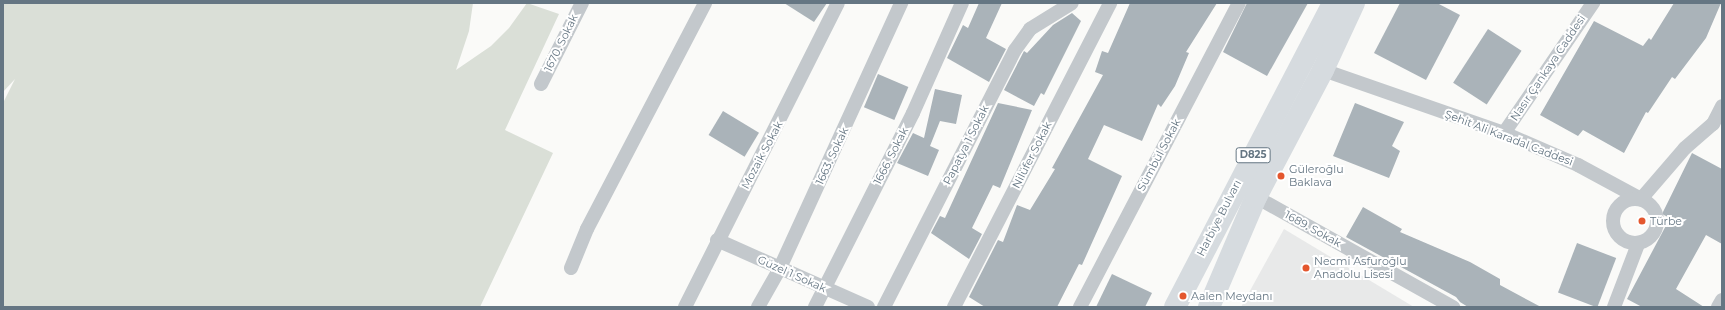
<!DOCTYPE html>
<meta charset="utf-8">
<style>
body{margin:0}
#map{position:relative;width:1725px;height:310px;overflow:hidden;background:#fafaf8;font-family:Montserrat,sans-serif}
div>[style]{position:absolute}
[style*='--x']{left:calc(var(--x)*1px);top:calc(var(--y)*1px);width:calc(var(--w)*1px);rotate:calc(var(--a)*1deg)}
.built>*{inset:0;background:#e8e9e9}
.green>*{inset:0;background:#dadfd7}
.building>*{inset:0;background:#aab3b9;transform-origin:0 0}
.street>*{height:14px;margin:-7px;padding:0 7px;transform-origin:7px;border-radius:7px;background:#c3c8cc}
.street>.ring{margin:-7px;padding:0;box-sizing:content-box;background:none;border:14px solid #c3c8cc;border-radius:50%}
.primary>*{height:22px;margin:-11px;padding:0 11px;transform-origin:11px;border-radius:11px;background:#d6dbdf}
.dots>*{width:11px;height:11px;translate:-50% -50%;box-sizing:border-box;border:2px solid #fff;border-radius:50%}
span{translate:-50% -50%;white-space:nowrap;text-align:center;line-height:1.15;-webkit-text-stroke:4px #fff;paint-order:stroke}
.shield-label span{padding:1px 3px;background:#fff;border:1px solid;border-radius:3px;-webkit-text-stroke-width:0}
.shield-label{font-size:10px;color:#657683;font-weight:700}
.street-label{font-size:11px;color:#657683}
.poi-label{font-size:11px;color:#657683}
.left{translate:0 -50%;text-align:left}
.frame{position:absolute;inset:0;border:4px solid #657683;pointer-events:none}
</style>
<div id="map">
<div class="built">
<i style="clip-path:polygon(1284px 229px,1414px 307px,1241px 307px)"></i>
</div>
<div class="green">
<i style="clip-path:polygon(3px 3px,473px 3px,469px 31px,456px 70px,491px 46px,509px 28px,527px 3px,559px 14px,505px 130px,553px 153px,480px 307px,3px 307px,3px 103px,15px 79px,3px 92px)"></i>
</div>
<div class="building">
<i style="clip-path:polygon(784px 3px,827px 3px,814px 22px)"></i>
<i style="clip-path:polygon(979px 3px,1002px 3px,986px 38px,1006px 49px,989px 82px,947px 58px,963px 25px,968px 28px)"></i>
<i style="clip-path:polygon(1130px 3px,1217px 3px,1186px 52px,1189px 53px,1175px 86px,1161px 107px,1158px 104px,1142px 141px,1104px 125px,1088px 159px,1122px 176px,1082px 265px,1079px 264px,1057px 307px,985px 307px,969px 297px,998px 240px,1003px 242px,1017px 205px,1030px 210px,1055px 169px,1052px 168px,1103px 75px,1095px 72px,1102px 51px,1108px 53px)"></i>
<i style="clip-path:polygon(1247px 3px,1308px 3px,1267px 76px,1223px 52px)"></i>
<i style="clip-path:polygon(1400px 3px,1437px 3px,1460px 15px,1426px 80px,1374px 53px)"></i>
<i style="clip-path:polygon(1674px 3px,1721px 3px,1706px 38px,1675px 79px,1672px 77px,1648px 113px,1646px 112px,1624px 153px,1583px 130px,1578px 136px,1540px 115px,1594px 21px,1643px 46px,1649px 38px,1651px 40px)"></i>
<i style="clip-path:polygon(1072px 13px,1081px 21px,1044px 95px,1041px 93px,1034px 106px,1004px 90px,1024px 51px,1027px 53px,1053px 25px)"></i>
<i style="left:1488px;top:29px;width:40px;height:64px;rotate:33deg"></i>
<i style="left:878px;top:74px;width:33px;height:36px;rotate:23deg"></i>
<i style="clip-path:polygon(935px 89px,962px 95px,956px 124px,940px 121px,930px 146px,939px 150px,928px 176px,897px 163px,913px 133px,924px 138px)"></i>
<i style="clip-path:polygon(998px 103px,1032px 110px,1000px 188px,993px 185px,972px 228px,982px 234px,969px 259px,931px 233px,940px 216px,945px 218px)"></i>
<i style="clip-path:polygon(1355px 103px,1404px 122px,1392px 146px,1400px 151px,1389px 178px,1333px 156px)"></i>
<i style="left:723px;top:111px;width:42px;height:28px;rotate:31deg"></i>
<i style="clip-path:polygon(1692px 153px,1722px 169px,1722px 244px,1706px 235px,1676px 289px,1704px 307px,1642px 307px,1627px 299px,1670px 218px,1662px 214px)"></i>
<i style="clip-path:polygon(1363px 207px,1402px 229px,1400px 232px,1470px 262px,1500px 279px,1500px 285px,1541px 307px,1468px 307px,1460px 302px,1456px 297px,1346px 237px)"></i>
<i style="left:1577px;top:243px;width:42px;height:53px;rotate:21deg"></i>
<i style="clip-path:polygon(1112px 274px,1152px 293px,1145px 307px,1096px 307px)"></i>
</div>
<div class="street">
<i style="--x:1323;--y:70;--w:192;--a:19.2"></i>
<i style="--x:1504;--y:133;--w:81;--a:23.4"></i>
<i style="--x:1578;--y:165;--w:72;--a:28.4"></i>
<i style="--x:1641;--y:199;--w:67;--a:-49.2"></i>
<i style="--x:1685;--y:148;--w:37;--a:-41"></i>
<i style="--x:1713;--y:124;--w:20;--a:-63"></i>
<i style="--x:541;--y:84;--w:91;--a:-63.2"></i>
<i style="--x:1504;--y:133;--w:158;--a:-55.6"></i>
<i style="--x:1256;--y:197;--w:226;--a:29.2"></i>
<i class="ring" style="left:1613px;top:199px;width:30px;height:30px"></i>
<i style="--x:717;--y:240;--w:165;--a:23.9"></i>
<i style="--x:571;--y:268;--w:42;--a:-67.7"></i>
<i style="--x:587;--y:229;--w:255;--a:-62.4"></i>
<i style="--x:685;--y:307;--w:340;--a:-63.3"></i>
<i style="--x:758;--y:307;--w:43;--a:-60.4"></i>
<i style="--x:779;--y:270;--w:294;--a:-65.4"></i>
<i style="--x:815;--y:307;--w:217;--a:-63.2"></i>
<i style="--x:913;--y:113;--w:120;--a:-66"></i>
<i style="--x:884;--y:307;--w:288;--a:-63"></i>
<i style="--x:1015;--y:50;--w:26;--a:-54"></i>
<i style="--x:1030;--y:29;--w:49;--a:-31.8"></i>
<i style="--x:954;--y:307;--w:342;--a:-62.8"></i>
<i style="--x:1080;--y:307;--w:343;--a:-62.4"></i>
<i style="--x:1614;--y:307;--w:67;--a:-69.1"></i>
<i style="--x:1718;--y:307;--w:8;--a:-60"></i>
</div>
<div class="primary">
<i style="--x:1175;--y:307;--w:343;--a:-62.5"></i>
<i style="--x:1209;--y:307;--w:120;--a:-66.9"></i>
<i style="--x:1256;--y:197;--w:144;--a:-62.2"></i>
<i style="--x:1323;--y:70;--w:74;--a:-65.2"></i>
</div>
<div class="dots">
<i style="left:1281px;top:176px;background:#e4572e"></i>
<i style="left:1642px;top:221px;background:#e4572e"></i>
<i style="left:1306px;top:268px;background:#e4572e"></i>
<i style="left:1183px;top:296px;background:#e4572e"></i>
</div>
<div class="shield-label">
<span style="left:1253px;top:155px">D825</span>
</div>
<div class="street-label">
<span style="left:561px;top:43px;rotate:-64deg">1670. Sokak</span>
<span style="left:1548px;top:68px;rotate:-56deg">Nasır Çankaya Caddesi</span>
<span style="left:1509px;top:138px;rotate:21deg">Şehit Ali Karadal Caddesi</span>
<span style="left:966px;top:145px;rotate:-63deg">Papatya 1 Sokak</span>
<span style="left:762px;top:155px;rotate:-62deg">Mozaik Sokak</span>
<span style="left:1032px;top:155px;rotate:-63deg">Nilüfer Sokak</span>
<span style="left:1159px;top:155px;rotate:-62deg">Sümbül Sokak</span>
<span style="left:832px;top:156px;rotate:-65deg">1663. Sokak</span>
<span style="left:891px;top:156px;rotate:-63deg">1666. Sokak</span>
<span style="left:1219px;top:218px;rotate:-63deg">Harbiye Bulvarı</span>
<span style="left:1313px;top:229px;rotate:29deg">1689. Sokak</span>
<span style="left:792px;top:274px;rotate:24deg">Güzel 1 Sokak</span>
</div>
<div class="poi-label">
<span class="left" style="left:1289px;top:176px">Güleroğlu<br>Baklava</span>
<span class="left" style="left:1650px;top:221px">Türbe</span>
<span class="left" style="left:1314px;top:268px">Necmi Asfuroğlu<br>Anadolu Lisesi</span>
<span class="left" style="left:1191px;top:296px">Aalen Meydanı</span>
</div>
<div class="frame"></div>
</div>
